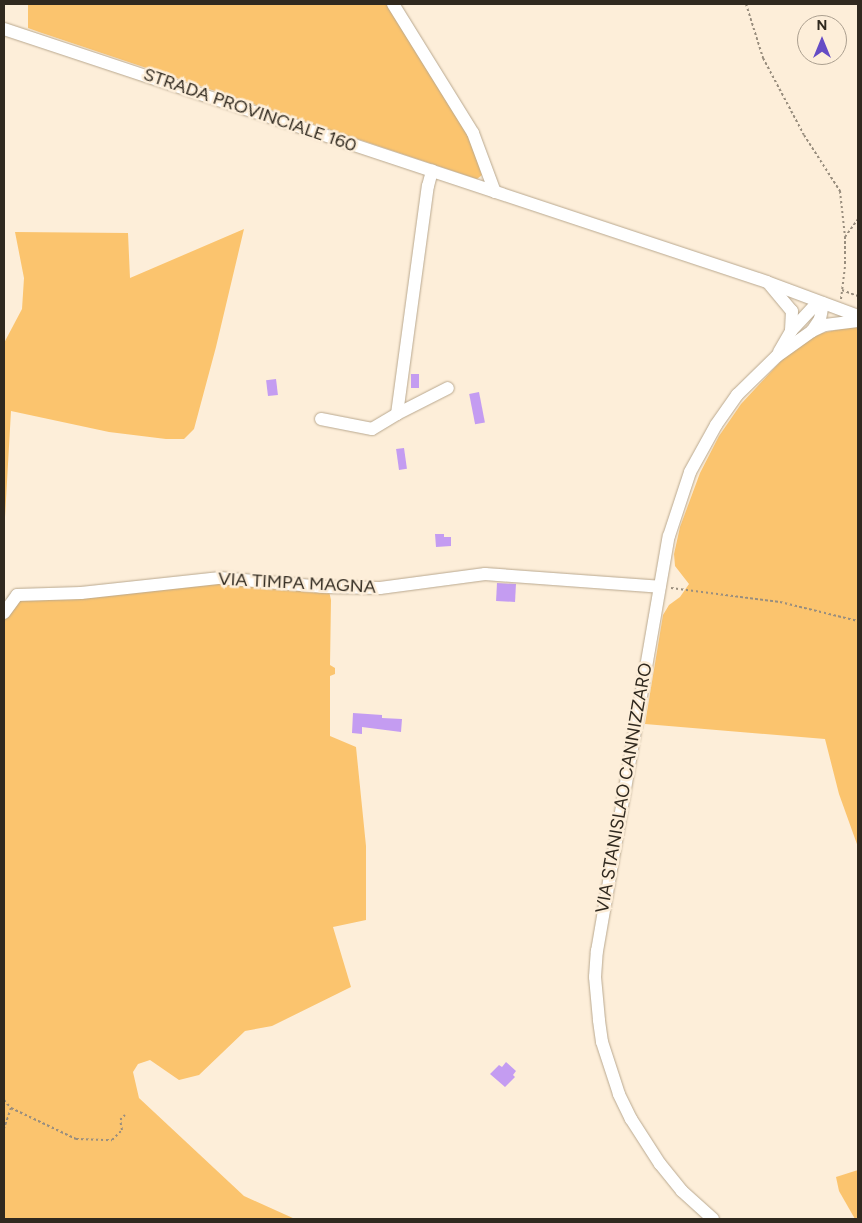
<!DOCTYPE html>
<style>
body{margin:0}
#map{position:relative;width:862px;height:1223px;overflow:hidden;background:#fdeed9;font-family:Figtree,sans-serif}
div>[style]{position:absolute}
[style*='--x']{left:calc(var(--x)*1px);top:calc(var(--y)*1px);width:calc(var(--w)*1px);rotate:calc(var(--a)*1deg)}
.green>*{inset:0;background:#fbc46e}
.building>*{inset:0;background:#c49cf1;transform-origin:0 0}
.path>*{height:2px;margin-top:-1px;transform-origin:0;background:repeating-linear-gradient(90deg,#998e7e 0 2.5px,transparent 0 5px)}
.roads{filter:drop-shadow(0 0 1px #b9a88f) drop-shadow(0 0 1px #b9a88f)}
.minor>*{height:12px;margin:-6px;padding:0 6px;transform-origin:6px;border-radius:6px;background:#fff}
span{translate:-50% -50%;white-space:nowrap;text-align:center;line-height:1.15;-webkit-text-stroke:5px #fdeed9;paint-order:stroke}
.street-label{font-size:18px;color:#30291f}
.frame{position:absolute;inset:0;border:5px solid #30291f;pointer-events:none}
.north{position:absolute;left:797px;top:15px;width:50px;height:50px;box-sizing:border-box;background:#fdeed9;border:1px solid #ab9f8f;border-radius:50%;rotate:0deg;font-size:14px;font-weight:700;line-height:20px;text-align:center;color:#30291f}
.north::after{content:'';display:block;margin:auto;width:18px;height:22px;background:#654cc5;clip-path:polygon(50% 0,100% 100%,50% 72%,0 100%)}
</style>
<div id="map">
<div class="green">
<i style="clip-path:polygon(28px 4px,389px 4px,474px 142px,482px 175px,477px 179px,39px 32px,28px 28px)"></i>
<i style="clip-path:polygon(244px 229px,216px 347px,194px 429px,184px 439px,166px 439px,109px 432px,11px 411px,4px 535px,4px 343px,22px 309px,24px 278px,15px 232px,128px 233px,130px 278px)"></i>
<i style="clip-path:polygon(850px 327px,858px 327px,858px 847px,839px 794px,825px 739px,645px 724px,663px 615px,669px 605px,680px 597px,689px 584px,675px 566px,674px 554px,680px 527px,700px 473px,719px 436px,741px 404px,781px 361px,799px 345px,822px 333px)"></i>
<i style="clip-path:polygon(220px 581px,329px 591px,331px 600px,330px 665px,335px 668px,335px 674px,330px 676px,330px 736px,356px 747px,366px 846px,366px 920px,333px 927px,351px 987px,272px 1026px,245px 1031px,199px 1075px,179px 1080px,150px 1060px,138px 1064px,133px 1072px,139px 1098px,244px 1196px,295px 1219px,4px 1219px,4px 619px,20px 597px)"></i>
<i style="clip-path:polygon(858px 1170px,858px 1219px,855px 1219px,839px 1191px,836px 1177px)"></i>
</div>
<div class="building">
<i style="left:411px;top:374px;width:8px;height:14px"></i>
<i style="left:276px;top:379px;width:16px;height:10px;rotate:83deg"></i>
<i style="left:479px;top:392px;width:31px;height:10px;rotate:79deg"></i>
<i style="left:404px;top:448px;width:21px;height:8px;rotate:82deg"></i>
<i style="clip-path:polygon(435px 534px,444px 534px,444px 537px,451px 537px,451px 546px,436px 547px)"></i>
<i style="left:497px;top:583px;width:19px;height:18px;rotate:3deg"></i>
<i style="clip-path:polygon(353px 713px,382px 715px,382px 718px,402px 719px,401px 732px,362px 727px,362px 734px,352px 733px)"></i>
<i style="clip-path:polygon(506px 1062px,516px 1071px,513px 1075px,515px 1077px,505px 1087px,490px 1074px,499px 1065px,502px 1067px)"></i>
</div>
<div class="path">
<i style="--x:746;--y:4;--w:57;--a:72.5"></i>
<i style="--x:763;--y:58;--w:87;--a:62"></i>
<i style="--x:804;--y:135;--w:67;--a:57.3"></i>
<i style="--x:840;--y:191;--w:46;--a:83.8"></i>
<i style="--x:842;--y:290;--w:17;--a:21"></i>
<i style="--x:841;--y:299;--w:35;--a:-83"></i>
<i style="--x:845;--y:264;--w:27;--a:-90"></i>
<i style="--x:845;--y:237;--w:22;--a:-54"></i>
<i style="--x:671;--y:588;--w:110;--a:7.3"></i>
<i style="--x:780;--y:602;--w:80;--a:13.7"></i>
<i style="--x:4;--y:1100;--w:11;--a:49"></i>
<i style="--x:11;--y:1108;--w:21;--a:109"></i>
<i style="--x:11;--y:1108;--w:72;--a:25.5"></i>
<i style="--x:76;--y:1139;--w:36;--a:2"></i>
<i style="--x:112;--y:1140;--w:14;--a:-45"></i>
<i style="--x:122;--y:1130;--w:10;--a:-101"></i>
<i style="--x:120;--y:1120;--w:7;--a:-45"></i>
</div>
<div class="roads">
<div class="minor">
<i style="--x:393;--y:4;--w:152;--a:58.2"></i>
<i style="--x:473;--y:133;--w:63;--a:69.6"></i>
<i style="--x:4;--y:29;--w:804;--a:18.34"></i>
<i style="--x:767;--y:282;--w:97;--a:20.5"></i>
<i style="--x:770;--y:285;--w:34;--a:50"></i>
<i style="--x:792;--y:311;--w:20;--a:93"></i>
<i style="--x:812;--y:331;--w:14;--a:-25"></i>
<i style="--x:825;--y:325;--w:33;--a:-7"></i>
<i style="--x:779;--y:352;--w:24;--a:-60"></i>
<i style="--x:791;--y:331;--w:35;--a:-47"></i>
<i style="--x:815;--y:305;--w:8;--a:-14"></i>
<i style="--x:397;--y:414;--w:57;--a:-27"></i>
<i style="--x:321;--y:419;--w:52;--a:11.1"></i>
<i style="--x:372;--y:429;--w:29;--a:-31"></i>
<i style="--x:397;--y:414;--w:230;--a:-82.3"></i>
<i style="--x:428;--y:186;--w:16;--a:-75"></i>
<i style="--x:4;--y:613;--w:22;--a:-54"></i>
<i style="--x:17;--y:595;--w:64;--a:-1.8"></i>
<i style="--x:81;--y:593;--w:140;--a:-6.2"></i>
<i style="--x:220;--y:578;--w:105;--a:4.9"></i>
<i style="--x:325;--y:587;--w:55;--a:1"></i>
<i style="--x:380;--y:588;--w:106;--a:-7.6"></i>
<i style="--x:485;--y:574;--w:175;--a:4.2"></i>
<i style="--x:713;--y:1219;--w:42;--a:-137.9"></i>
<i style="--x:682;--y:1191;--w:35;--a:-129"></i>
<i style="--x:660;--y:1164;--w:54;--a:-122.8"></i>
<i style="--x:631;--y:1119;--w:28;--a:-116"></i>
<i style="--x:619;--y:1094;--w:55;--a:-108.1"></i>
<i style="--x:602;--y:1042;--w:22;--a:-98"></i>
<i style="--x:599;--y:1020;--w:43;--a:-95.3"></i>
<i style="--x:595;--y:977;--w:26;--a:-86"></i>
<i style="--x:597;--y:951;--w:421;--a:-80.2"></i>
<i style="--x:669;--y:536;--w:67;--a:-71.8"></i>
<i style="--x:690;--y:472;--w:54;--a:-61"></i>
<i style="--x:716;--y:425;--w:37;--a:-55"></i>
<i style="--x:737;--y:395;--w:56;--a:-44.3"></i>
<i style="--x:777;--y:356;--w:43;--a:-35.5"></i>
<i style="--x:812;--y:331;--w:14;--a:-56"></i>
<i style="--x:820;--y:319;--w:16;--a:-79"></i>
</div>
</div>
<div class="street-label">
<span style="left:250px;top:110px;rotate:19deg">STRADA PROVINCIALE 160</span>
<span style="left:297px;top:583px;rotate:3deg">VIA TIMPA MAGNA</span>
<span style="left:624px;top:788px;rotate:-80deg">VIA STANISLAO CANNIZZARO</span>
</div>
<div class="frame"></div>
<div class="north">N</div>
</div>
